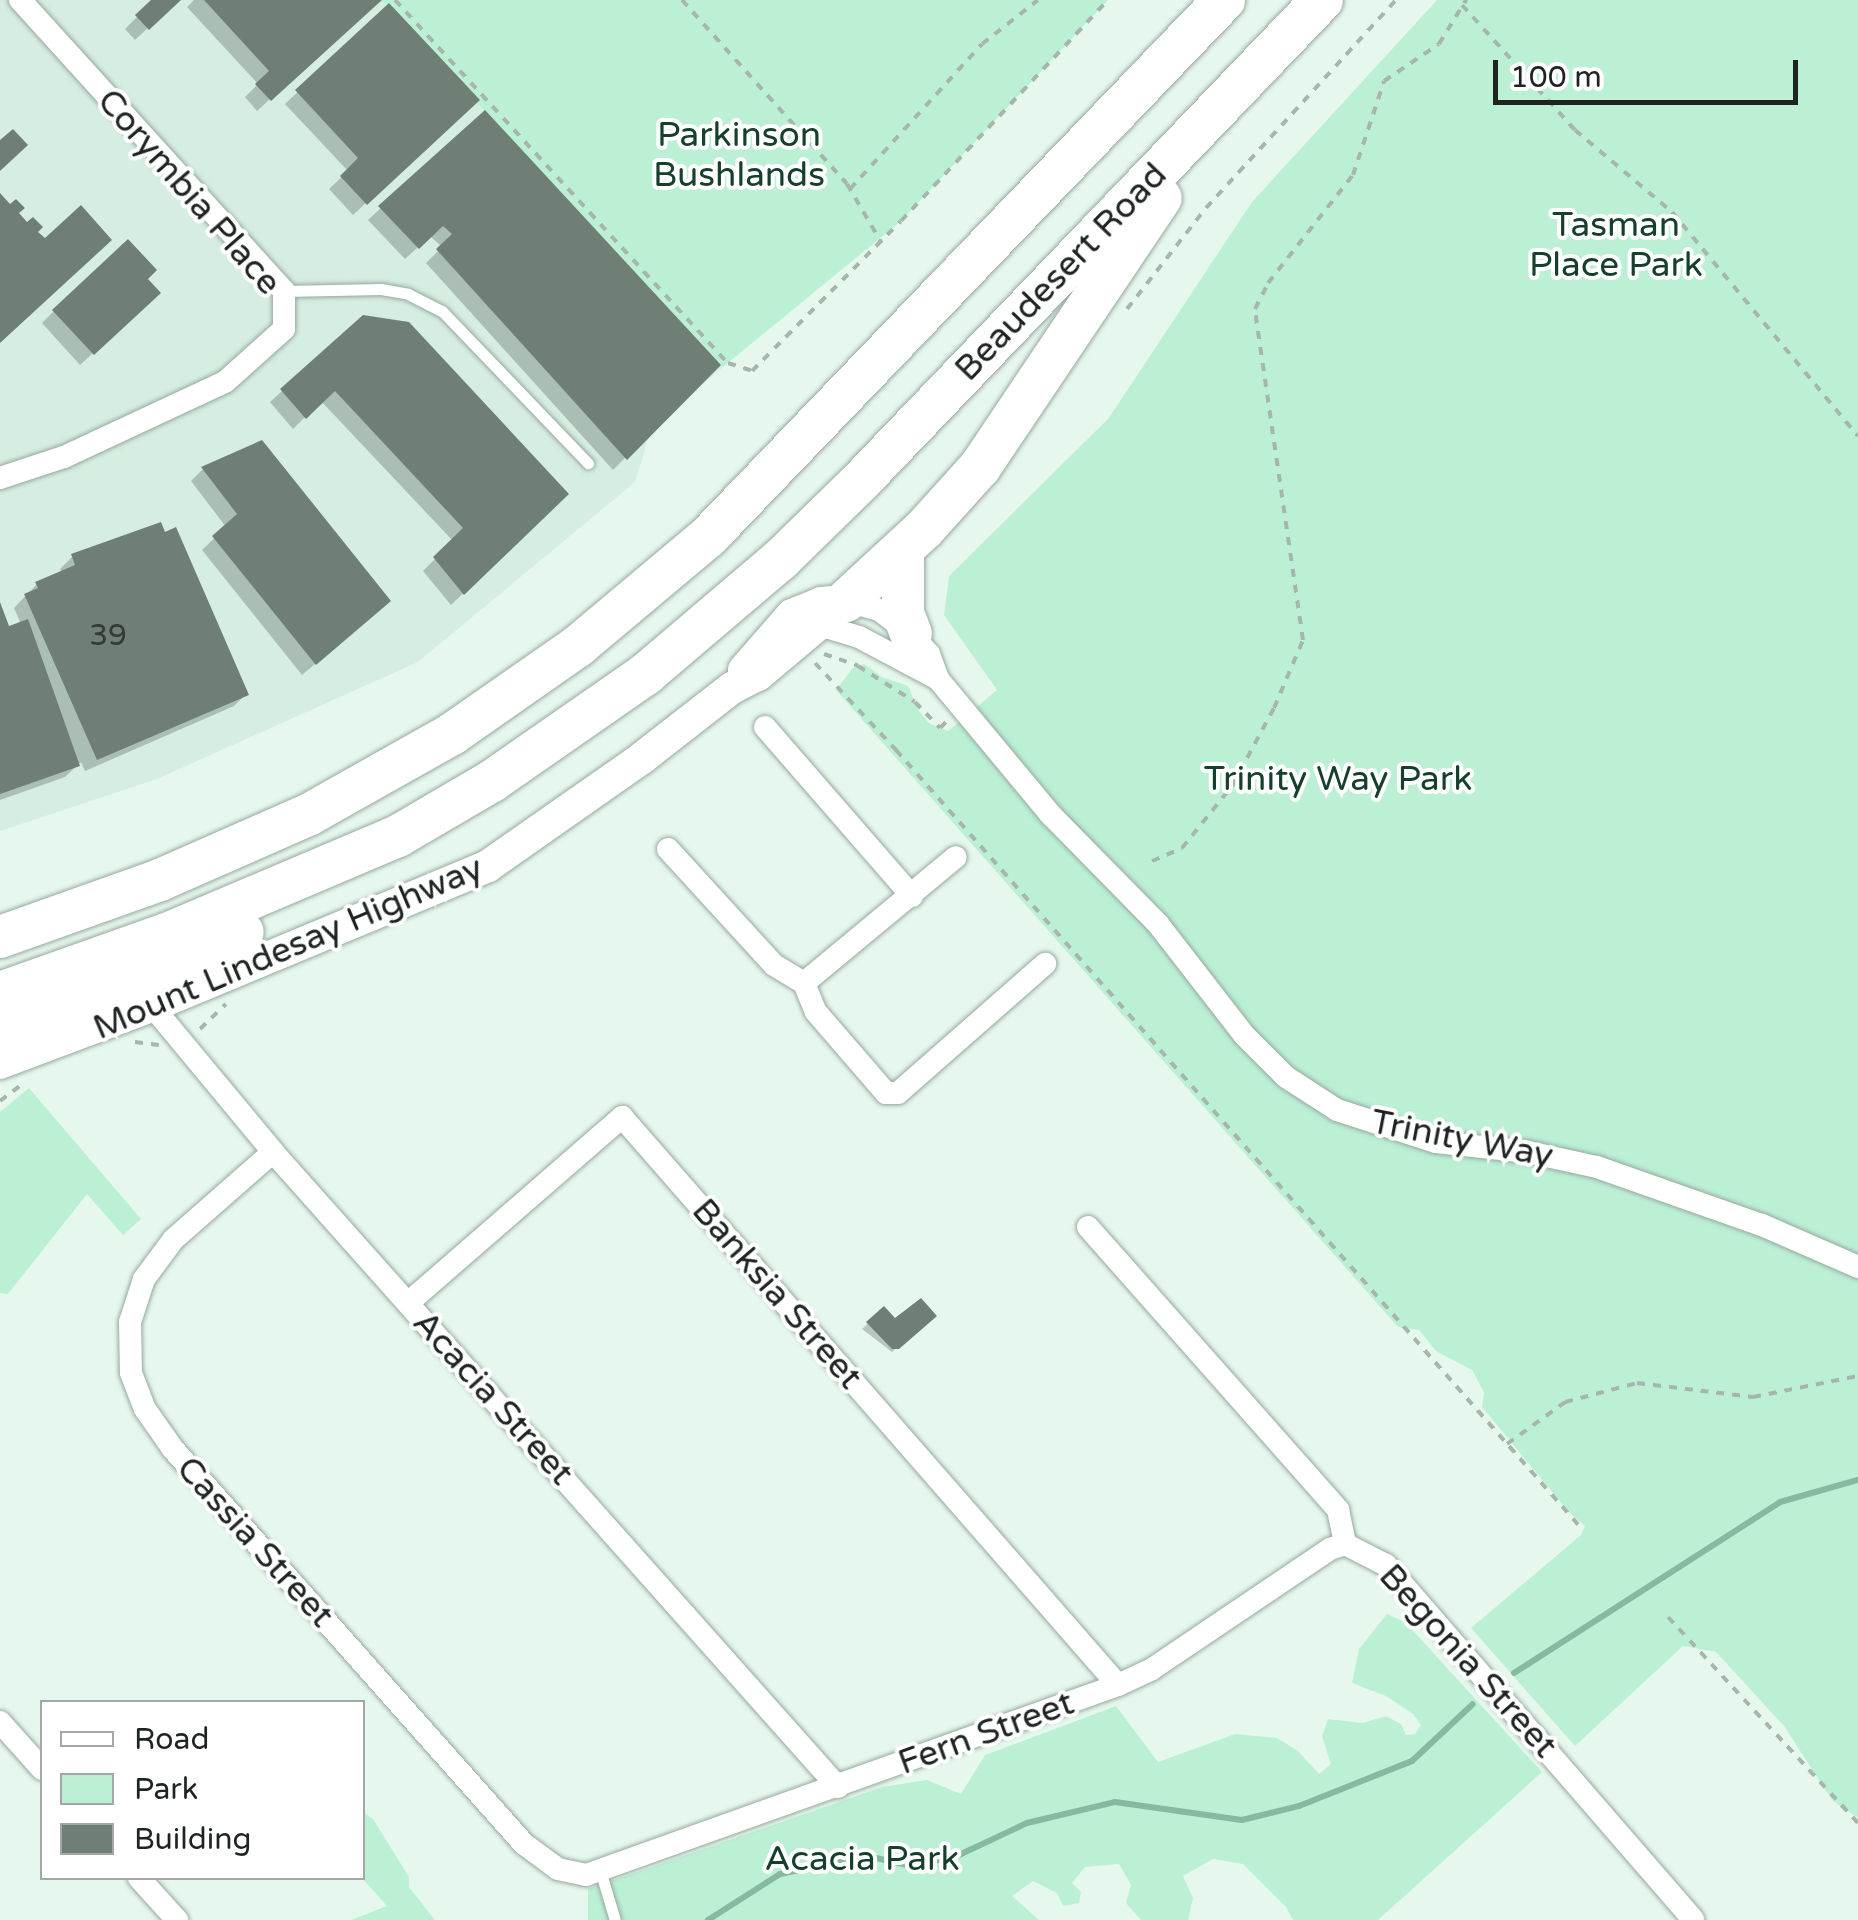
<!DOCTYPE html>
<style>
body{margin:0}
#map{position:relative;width:1858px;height:1920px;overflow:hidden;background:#e6f8ee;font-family:"Varela Round",sans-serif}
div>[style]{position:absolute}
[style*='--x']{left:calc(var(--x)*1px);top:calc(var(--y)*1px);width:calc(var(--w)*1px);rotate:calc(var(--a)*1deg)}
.built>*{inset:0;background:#d5eee1}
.green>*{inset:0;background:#bbf0d5}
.shadow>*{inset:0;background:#0003}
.stream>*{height:6px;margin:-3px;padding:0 3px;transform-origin:3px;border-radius:3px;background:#86b99f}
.building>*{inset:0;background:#6f7f76}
.path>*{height:4px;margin-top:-2px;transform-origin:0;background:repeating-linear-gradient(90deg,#a7b5ad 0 8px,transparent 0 16px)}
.roads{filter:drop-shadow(0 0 2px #97a89f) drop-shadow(0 0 2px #97a89f)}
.lane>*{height:11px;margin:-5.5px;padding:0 5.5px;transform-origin:5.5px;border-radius:5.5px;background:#fff}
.street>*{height:22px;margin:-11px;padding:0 11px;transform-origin:11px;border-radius:11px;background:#fff}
.secondary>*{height:32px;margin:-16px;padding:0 16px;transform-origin:16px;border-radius:16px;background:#fff}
.highway>*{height:42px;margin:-21px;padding:0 21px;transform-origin:21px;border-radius:21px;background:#fff}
span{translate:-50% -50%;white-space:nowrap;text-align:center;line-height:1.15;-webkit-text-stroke:8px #fff;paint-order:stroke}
.number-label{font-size:30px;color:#323b36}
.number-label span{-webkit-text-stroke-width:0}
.park-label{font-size:35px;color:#16402e}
.street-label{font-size:35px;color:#1e2421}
.legend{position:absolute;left:40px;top:1700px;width:325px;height:180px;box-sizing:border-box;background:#fff;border:2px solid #a5a7a6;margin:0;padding:12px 18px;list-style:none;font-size:30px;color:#1e2421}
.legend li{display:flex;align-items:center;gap:20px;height:50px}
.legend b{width:50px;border:2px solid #a5a7a6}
.scale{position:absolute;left:1493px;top:60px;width:305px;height:45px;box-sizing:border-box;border:5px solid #1e2421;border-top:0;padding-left:12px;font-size:30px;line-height:35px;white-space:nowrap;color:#1e2421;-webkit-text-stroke:8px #fff;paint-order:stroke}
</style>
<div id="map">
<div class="built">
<i style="clip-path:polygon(0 0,381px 0,723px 367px,652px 427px,635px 482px,418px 662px,157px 779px,0 831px)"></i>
</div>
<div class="green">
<i style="clip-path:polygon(381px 0,1108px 0,901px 221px,723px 367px)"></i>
<i style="clip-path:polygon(1437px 0,1858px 0,1858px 1818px,1832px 1800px,1784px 1726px,1716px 1652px,1683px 1646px,1575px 1746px,1471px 1628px,1581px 1535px,1585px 1526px,1568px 1511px,1482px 1407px,1484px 1392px,1472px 1370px,1436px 1351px,1419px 1330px,1398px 1327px,836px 690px,853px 668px,864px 664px,882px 677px,908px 686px,919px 711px,930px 724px,948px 731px,997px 690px,944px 615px,949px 576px,1108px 419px,1252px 202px)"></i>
<i style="clip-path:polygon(29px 1088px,141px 1219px,123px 1235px,87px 1194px,8px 1294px,0 1293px,0 1112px)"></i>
<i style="clip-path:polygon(1387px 1614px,1406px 1623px,1542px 1772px,1378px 1920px,1293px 1920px,1286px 1907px,1243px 1864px,1213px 1859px,1183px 1876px,1193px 1898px,1188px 1920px,1141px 1920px,1126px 1903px,1131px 1885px,1119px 1864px,1085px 1867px,1072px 1883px,1081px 1892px,1079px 1903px,1063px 1906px,1057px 1893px,1033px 1881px,1012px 1896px,1039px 1920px,588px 1920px,588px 1889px,882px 1787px,927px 1780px,961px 1794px,985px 1755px,1116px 1706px,1158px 1762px,1235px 1734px,1277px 1738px,1298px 1751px,1319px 1774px,1331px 1764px,1322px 1736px,1328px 1719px,1363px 1723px,1386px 1716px,1401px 1724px,1406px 1735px,1415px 1734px,1421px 1725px,1413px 1714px,1386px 1696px,1352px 1683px,1359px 1649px)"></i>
<i style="clip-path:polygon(363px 1812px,373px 1819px,409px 1877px,409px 1887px,435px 1920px,351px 1920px,387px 1906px,362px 1878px)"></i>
</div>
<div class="shadow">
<i style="clip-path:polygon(154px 0,178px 0,135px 40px,125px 29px)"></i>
<i style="clip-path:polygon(194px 0,378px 0,257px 111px,245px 97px,258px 84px,187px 7px)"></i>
<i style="clip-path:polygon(389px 6px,464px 112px,353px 215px,329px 189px,348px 171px,285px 104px)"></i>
<i style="clip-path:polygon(484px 113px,718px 365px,613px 470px,426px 263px,442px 247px,430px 236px,405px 259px,368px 220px)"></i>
<i style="clip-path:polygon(144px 279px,146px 305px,80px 365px,42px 323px,54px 311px)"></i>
<i style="clip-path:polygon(364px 317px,566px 494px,451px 605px,423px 571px,453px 541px,321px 401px,293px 429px,270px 402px)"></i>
<i style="clip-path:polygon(203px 469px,375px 613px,302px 675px,202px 550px,226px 527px,191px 481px)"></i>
<i style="clip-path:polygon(72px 557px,246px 694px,234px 706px,85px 771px,81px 762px,65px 777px,0 800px,0 607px,8px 629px,21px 624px,14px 608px,37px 584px,62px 573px,60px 569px)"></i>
<i style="clip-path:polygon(884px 1309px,895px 1322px,933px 1316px,892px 1352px,862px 1329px)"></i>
</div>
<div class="stream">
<i style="--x:1514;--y:1673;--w:316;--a:-32.7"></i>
<i style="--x:1780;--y:1502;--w:81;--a:-15.8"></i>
<i style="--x:708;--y:1920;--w:85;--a:-32.6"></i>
<i style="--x:780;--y:1874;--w:89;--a:-11.7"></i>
<i style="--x:867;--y:1856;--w:46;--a:12.5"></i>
<i style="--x:912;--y:1866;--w:48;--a:-13.2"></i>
<i style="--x:959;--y:1855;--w:75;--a:-25.2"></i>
<i style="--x:1027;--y:1823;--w:90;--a:-13.4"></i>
<i style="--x:1115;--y:1802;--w:128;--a:8.1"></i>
<i style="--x:1242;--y:1820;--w:59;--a:-13.8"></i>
<i style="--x:1299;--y:1806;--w:122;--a:-21.7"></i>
<i style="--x:1412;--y:1761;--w:83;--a:-43.1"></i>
</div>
<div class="building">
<i style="clip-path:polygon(151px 0,181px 0,149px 30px,135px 15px)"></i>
<i style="clip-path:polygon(204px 0,382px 0,271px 101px,255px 84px,269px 71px)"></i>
<i style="clip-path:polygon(389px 3px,480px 100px,367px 205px,340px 176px,358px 158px,295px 90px)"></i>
<i style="clip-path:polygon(485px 110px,721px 365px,627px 460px,436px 249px,452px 234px,443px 226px,419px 249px,378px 206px)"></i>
<i style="clip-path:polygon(13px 129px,28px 145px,0 171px,0 140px)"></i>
<i style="clip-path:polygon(0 193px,10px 204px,16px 199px,25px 208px,19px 213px,27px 222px,33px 217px,43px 227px,38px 232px,45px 238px,81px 205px,112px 240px,0 343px)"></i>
<i style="clip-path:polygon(128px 239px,157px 270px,148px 279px,161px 293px,94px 355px,52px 310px)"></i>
<i style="clip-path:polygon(363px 315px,409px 322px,569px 494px,464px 595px,433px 557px,463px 528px,335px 391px,306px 419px,280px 389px)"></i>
<i style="clip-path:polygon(262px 440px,391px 601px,316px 665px,212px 536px,237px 514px,201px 467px)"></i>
<i style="clip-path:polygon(161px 522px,165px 532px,176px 527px,249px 695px,97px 760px,24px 594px,38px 588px,35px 582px,75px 565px,71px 554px)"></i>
<i style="clip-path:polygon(0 602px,9px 626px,28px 619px,80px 766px,0 794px)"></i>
<i style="clip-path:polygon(921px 1298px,937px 1316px,899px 1349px,892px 1349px,866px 1322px,884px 1306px,895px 1318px)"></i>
</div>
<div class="path">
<i style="--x:395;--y:0;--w:493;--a:47.5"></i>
<i style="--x:728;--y:363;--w:25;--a:18"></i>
<i style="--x:752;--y:371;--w:211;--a:-45.2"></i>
<i style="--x:901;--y:221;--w:303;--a:-46.9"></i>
<i style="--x:682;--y:0;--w:247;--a:48.1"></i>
<i style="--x:847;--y:184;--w:67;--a:59.6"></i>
<i style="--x:1462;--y:5;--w:169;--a:47.9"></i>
<i style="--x:1575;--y:130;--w:127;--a:40.2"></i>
<i style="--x:1672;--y:212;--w:291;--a:50.3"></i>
<i style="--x:850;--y:189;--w:196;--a:-47.7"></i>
<i style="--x:982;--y:44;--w:71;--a:-38.2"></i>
<i style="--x:1127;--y:309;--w:128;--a:-52"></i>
<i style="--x:1206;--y:208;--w:282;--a:-47.6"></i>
<i style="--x:824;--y:654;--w:36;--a:19"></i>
<i style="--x:858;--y:666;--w:67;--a:32.3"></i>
<i style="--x:915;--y:702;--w:36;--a:46"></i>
<i style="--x:940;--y:728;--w:10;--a:-45"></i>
<i style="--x:815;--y:663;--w:119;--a:47"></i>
<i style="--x:896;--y:750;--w:1039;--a:48.63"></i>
<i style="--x:1152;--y:861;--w:33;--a:-23"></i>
<i style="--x:1182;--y:848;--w:80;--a:-51.1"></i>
<i style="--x:1232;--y:786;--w:89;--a:-61.7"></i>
<i style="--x:1274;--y:708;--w:74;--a:-66.9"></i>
<i style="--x:1303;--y:640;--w:334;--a:-98.3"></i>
<i style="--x:1255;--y:309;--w:29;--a:-63"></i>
<i style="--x:1268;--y:283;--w:137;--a:-51.8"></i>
<i style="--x:1353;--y:175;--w:99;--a:-71.7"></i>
<i style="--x:1384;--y:81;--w:66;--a:-33.9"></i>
<i style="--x:1439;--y:44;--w:52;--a:-58.5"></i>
<i style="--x:200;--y:1029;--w:36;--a:-44"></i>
<i style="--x:135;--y:1042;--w:24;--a:7"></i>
<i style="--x:0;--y:1101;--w:25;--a:-37"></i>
<i style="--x:1507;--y:1444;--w:72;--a:-35.9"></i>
<i style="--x:1565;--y:1402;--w:74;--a:-14.8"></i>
<i style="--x:1637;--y:1383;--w:117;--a:6.9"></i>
<i style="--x:1753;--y:1397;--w:107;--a:-11.3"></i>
<i style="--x:1668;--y:1617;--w:280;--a:47.3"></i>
</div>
<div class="roads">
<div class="lane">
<i style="--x:284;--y:291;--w:97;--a:-1.2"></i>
<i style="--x:381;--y:289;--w:27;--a:10"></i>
<i style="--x:408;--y:294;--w:38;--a:27"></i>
<i style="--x:442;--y:311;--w:211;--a:46.2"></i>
<i style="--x:600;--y:1870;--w:52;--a:73.3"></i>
</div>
<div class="street">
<i style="--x:0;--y:478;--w:67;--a:-18.2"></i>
<i style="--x:64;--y:457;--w:178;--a:-25"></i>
<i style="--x:225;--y:382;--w:79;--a:-41.9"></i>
<i style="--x:284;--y:329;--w:38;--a:-90"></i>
<i style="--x:284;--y:291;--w:393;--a:-132.2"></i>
<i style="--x:846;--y:601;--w:34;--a:15"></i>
<i style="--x:879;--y:610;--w:40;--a:37"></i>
<i style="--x:911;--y:634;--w:27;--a:48"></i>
<i style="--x:929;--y:654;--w:27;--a:70"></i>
<i style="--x:938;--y:679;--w:177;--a:50.3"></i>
<i style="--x:1051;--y:815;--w:153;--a:45.5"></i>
<i style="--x:1158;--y:924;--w:140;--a:52.2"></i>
<i style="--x:1244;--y:1035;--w:59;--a:45"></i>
<i style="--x:1286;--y:1077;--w:61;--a:32.9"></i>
<i style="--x:1337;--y:1110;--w:104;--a:17.9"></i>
<i style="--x:1436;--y:1142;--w:93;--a:6.2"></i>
<i style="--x:1528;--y:1152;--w:71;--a:12.3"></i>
<i style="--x:1597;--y:1167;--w:175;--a:19.4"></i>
<i style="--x:1762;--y:1225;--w:105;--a:23.6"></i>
<i style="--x:819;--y:625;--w:42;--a:16.7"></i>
<i style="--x:859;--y:637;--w:89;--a:28"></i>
<i style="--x:765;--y:727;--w:224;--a:49"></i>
<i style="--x:668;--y:849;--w:157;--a:47.6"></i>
<i style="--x:774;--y:965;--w:35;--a:31"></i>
<i style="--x:804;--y:983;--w:31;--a:68"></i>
<i style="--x:816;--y:1012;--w:107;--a:49.2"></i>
<i style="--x:886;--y:1093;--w:12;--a:0"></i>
<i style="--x:898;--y:1093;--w:196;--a:-41.3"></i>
<i style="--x:804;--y:983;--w:197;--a:-39.7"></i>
<i style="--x:152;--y:1006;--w:190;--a:50.3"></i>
<i style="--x:273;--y:1152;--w:850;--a:48.34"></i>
<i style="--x:273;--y:1152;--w:133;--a:138.7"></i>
<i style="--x:173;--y:1240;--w:49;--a:126.6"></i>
<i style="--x:144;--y:1279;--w:45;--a:108"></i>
<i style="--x:130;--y:1322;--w:51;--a:88.9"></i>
<i style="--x:131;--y:1373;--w:39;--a:69"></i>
<i style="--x:145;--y:1409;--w:49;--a:55"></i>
<i style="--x:173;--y:1449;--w:528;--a:48.38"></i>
<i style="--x:524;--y:1844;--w:42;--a:36.3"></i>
<i style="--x:558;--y:1869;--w:29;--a:12"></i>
<i style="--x:586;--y:1875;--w:565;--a:-19.65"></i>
<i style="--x:1118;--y:1685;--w:38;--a:-25"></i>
<i style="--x:1152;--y:1669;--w:215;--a:-34"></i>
<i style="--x:1330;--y:1549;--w:16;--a:-18"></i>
<i style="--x:1088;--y:1227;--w:378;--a:48.5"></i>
<i style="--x:1338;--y:1510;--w:35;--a:78"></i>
<i style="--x:1345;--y:1544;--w:46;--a:27.1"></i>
<i style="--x:1386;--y:1565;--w:469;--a:49.1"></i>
<i style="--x:408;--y:1303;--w:284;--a:-41"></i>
<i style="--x:622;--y:1117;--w:754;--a:48.87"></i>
<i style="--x:0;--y:1722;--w:63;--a:48.2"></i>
<i style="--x:139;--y:1878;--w:57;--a:47.9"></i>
</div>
<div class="secondary">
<i style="--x:744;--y:670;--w:73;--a:-48.9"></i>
<i style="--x:792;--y:615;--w:31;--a:-22"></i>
<i style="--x:821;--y:603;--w:25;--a:-5"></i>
<i style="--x:0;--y:1063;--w:162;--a:-20.6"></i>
<i style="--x:152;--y:1006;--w:364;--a:-22.6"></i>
<i style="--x:488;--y:866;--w:188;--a:-35"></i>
<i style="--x:642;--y:758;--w:114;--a:-37.9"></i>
<i style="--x:732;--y:688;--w:29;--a:-27"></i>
<i style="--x:758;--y:675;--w:115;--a:-40.1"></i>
</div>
<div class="highway">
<i style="--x:903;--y:550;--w:63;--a:90"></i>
<i style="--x:903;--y:613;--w:22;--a:69"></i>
<i style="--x:846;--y:601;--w:108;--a:-42.7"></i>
<i style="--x:925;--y:528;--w:82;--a:-48"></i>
<i style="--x:980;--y:467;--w:324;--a:-56.1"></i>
<i style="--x:0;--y:937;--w:170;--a:-19.6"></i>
<i style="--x:160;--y:880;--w:164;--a:-23.7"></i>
<i style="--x:310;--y:814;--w:163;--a:-29.4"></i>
<i style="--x:452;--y:734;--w:154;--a:-34.9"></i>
<i style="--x:578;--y:646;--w:170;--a:-40"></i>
<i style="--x:708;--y:537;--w:745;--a:-46.14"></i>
<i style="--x:0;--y:993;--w:177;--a:-19.5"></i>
<i style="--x:167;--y:934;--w:251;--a:-23"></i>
<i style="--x:398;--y:836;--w:109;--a:-30.3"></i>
<i style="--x:492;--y:781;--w:188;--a:-34.8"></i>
<i style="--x:646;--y:674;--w:176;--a:-40.4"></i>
<i style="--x:780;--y:560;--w:110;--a:-44.3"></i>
<i style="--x:859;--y:483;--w:669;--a:-46.21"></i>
<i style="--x:0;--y:1036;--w:264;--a:-23.2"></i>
</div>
</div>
<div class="number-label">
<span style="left:108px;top:636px">39</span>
</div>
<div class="park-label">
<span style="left:739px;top:155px">Parkinson<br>Bushlands</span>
<span style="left:1616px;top:245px">Tasman<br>Place Park</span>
<span style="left:1338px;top:779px">Trinity Way Park</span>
<span style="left:862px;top:1859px">Acacia Park</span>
</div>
<div class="street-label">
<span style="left:189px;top:192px;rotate:49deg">Corymbia Place</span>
<span style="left:1061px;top:272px;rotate:-46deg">Beaudesert Road</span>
<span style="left:288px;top:948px;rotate:-23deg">Mount Lindesay Highway</span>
<span style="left:1462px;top:1139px;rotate:11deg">Trinity Way</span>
<span style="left:777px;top:1294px;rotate:49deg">Banksia Street</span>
<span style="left:493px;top:1398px;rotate:48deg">Acacia Street</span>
<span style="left:255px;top:1542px;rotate:48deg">Cassia Street</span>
<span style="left:1468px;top:1661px;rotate:48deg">Begonia Street</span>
<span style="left:986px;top:1733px;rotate:-20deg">Fern Street</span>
</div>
<ul class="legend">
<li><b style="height:12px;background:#fff"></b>Road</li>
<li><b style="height:28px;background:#bbf0d5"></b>Park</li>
<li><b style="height:28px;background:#6f7f76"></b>Building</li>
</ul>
<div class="scale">100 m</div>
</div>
